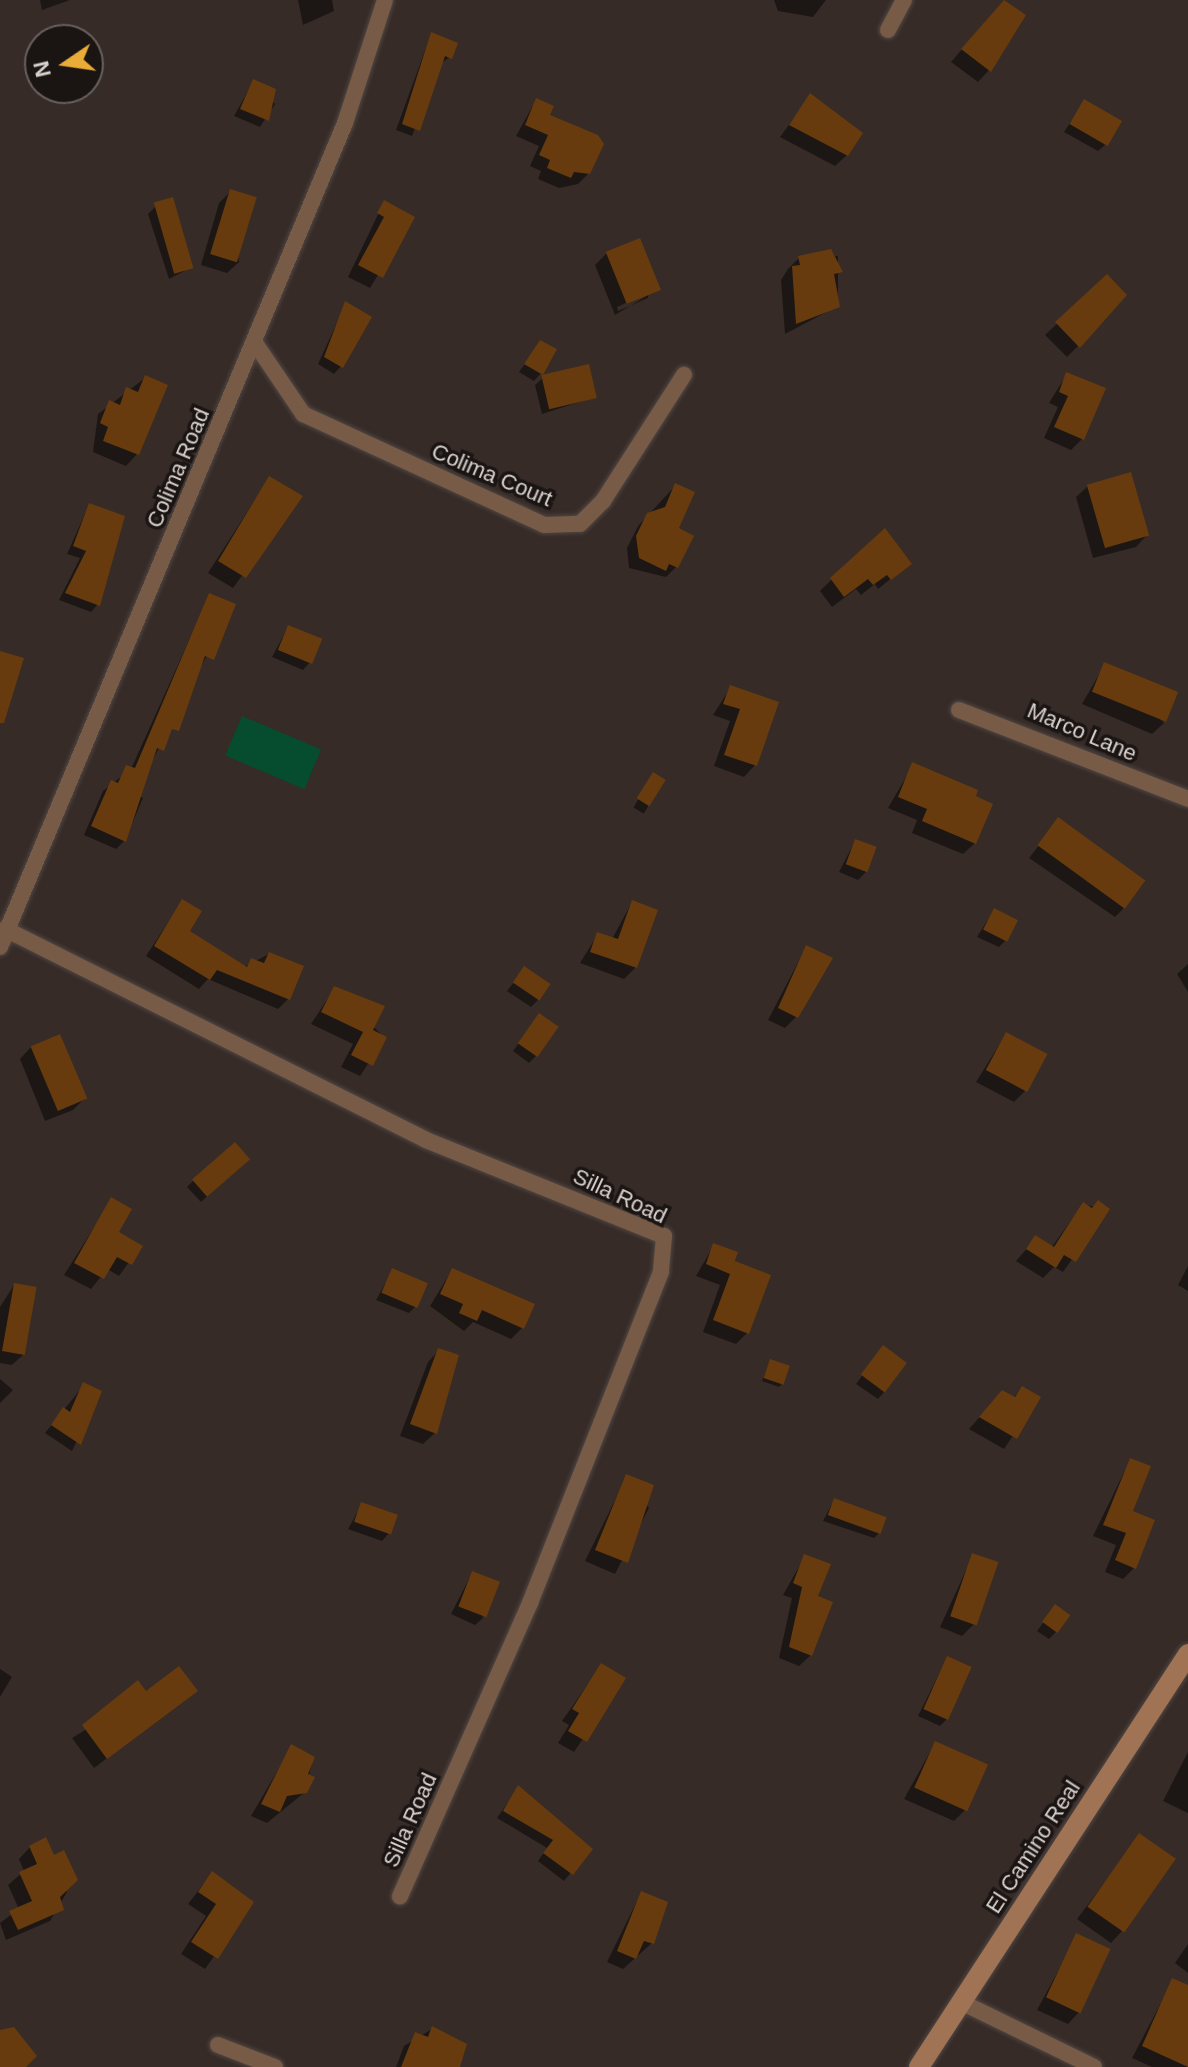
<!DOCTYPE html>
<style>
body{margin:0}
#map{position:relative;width:1188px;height:2067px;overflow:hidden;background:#362b27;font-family:Arial,sans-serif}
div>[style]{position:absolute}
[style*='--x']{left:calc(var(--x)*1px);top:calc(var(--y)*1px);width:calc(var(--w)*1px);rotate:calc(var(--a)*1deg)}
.green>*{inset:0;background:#064c2e;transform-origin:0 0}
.shadow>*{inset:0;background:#0007;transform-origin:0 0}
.building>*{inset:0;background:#673b0d;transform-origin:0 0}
.roads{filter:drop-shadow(0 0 2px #504642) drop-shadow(0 0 2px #504642)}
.street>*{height:16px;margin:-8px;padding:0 8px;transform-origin:8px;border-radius:8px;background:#775b47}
.secondary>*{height:20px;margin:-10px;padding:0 10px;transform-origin:10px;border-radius:10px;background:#9f7354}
span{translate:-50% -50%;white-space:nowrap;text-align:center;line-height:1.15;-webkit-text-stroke:7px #1a1513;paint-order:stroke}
.street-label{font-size:22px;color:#d9d1ce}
.north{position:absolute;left:24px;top:24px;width:80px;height:80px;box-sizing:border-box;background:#1a1513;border:2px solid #66605e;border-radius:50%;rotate:257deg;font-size:22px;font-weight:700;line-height:32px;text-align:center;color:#d9d1ce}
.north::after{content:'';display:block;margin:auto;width:28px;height:36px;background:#e8ac37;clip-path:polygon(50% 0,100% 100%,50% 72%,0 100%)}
</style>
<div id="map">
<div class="green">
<i style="left:242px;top:716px;width:86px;height:43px;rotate:23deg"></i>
</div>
<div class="shadow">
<i style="clip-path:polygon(40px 0,70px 0,42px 10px)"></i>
<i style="clip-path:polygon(298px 0,332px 0,334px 11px,303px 25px)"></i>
<i style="clip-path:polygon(774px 0,826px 0,813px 17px,778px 11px)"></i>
<i style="clip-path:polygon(993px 13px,989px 70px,978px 82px,951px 62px)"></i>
<i style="clip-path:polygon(431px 34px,450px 57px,441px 63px,412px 136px,396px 130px)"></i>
<i style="clip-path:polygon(253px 82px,275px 104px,260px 127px,234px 116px)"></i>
<i style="clip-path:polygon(810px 96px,847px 155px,835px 166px,780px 137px)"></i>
<i style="clip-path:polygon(536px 100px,589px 173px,578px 184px,559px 188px,538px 179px,541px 171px,530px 166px,539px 146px,516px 136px)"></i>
<i style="clip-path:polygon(1084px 102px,1106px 144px,1098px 151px,1064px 132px)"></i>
<i style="clip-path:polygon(231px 191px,239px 262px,227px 273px,201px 265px,219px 203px)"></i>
<i style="clip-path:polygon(384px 202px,413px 218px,370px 288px,348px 277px)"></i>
<i style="clip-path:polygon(156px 206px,192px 267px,169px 279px,148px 214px)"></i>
<i style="clip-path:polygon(evenodd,607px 253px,658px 289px,615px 315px,595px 265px,607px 253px,648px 293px,648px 298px,618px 311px,617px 307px,648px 293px)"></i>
<i style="clip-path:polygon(838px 256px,838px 306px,785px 334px,781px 280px,788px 269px,799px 258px)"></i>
<i style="clip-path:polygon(1107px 277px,1092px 332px,1067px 357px,1045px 335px)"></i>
<i style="clip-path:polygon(346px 303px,341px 366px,334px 374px,318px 364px)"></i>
<i style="clip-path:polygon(540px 343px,541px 373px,534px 381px,519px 372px)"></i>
<i style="clip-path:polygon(1067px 374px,1083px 438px,1071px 450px,1044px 438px,1058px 407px,1049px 403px)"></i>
<i style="clip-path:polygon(145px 378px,166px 386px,137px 454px,126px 466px,93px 452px,98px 414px)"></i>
<i style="clip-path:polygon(543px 378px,595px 397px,542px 414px,535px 385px)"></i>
<i style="clip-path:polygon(269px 478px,300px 497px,233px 588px,208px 573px)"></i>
<i style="clip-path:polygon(676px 485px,676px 567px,666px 577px,629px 568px,627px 548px,638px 526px)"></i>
<i style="clip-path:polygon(1088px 486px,1147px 535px,1136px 547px,1093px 558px,1076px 497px)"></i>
<i style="clip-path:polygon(89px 505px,98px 604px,91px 612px,59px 600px,80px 558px,67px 554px)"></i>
<i style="clip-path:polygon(909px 564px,878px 589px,875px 584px,861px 595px,856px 589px,832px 607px,820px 591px,831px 580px)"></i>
<i style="clip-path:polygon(209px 596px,233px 605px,135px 794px,143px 798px,125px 840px,116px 849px,84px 835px,103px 791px,131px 769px)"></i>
<i style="clip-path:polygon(288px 627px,310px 662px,303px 670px,272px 657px)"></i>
<i style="clip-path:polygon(1105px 664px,1164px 723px,1152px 734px,1082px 704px)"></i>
<i style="clip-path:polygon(731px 687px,777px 703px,755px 765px,744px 777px,714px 766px,730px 721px,713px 715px)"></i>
<i style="clip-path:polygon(913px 765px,975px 843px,963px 854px,912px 833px,917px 820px,888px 808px)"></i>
<i style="left:653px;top:775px;width:12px;height:38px;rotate:31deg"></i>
<i style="clip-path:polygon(1059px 820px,1126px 906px,1115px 917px,1029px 858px)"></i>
<i style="clip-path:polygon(855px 841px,866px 872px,858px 880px,839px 872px)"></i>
<i style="clip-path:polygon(182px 901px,187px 932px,244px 967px,269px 954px,288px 999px,278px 1009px,208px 979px,199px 989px,146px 956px)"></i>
<i style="clip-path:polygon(632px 902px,636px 967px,624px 979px,580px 963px,598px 934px,612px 939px)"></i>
<i style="clip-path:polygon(994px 910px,1006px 940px,999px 947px,977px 937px)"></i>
<i style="clip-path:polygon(806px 947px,796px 1017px,785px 1028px,768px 1020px)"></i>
<i style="clip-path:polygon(1188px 964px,1188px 992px,1177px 974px)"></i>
<i style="clip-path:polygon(524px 969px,538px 1000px,531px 1007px,507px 991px)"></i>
<i style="clip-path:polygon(334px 989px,385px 1038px,360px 1076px,341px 1067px,353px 1044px,311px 1024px)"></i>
<i style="clip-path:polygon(539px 1016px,537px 1055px,529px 1063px,513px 1051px)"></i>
<i style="clip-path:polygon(1006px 1034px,1025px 1091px,1014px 1102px,976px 1082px)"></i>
<i style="clip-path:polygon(31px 1047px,85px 1098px,73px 1110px,45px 1121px,20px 1059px)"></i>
<i style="clip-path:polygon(240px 1166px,201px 1202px,187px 1187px,194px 1180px)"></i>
<i style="clip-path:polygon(112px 1199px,116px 1233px,140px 1247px,119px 1276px,107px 1269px,91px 1289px,64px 1275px)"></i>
<i style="clip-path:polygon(1083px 1204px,1107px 1210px,1063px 1272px,1054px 1267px,1043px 1278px,1016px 1261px,1036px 1238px,1051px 1248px)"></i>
<i style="clip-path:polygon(714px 1245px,730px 1269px,735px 1264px,747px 1333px,736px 1344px,703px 1332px,720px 1285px,696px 1276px)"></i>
<i style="clip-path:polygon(1188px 1266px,1188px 1291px,1178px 1285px)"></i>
<i style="clip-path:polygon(393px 1270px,416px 1306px,409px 1313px,376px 1300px)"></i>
<i style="clip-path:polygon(452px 1270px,522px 1328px,511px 1339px,473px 1322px,464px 1331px,430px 1306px)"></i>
<i style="clip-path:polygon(14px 1285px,24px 1354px,12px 1365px,0 1363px,0 1307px)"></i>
<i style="clip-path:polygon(883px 1348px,885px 1391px,878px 1399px,856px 1384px)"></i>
<i style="clip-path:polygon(439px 1350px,435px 1433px,423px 1444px,400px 1436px,428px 1362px)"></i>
<i style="clip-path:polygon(770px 1361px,782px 1384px,779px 1387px,762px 1381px)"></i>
<i style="clip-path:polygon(0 1379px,13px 1390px,0 1403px)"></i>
<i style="clip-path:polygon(84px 1385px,100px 1392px,72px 1451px,45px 1433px)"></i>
<i style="clip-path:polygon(1022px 1388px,1038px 1398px,1004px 1449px,969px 1429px,1002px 1392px,1013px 1398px)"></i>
<i style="clip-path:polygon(1130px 1460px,1134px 1568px,1123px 1579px,1105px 1572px,1116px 1545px,1093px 1536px)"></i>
<i style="clip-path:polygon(627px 1476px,649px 1508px,615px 1574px,585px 1561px)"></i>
<i style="clip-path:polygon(834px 1500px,880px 1532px,874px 1538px,823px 1521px)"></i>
<i style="clip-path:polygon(362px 1504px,389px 1533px,382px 1541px,348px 1529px)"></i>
<i style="clip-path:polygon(973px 1555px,974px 1624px,962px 1636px,940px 1627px)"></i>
<i style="clip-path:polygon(805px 1556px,816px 1597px,811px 1655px,799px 1666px,779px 1658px,792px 1598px,783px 1595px)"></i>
<i style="clip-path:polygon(472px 1573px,483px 1618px,475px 1625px,451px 1614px)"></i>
<i style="clip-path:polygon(1055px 1607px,1056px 1632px,1049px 1639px,1037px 1631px)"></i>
<i style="clip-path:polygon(947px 1658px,947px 1719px,940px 1726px,918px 1716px)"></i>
<i style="clip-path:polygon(601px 1665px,623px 1679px,574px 1752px,558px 1743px,569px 1725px,562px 1721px)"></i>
<i style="clip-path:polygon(0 1669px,12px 1677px,0 1697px)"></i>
<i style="clip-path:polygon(196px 1691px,94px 1768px,72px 1738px,145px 1694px)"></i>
<i style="clip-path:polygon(935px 1743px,965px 1810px,954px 1821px,904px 1799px)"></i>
<i style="clip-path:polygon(292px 1746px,313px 1758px,305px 1792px,267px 1823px,251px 1816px)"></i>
<i style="clip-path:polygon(1188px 1752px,1188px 1813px,1163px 1801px)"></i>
<i style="clip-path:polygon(518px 1788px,590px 1849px,564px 1881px,538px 1861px,547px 1848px,497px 1818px)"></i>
<i style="clip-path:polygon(1140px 1836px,1122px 1931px,1111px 1943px,1077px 1919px)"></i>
<i style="clip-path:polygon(30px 1847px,67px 1892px,50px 1921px,6px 1940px,0 1923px,19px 1909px,8px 1885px,24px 1871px,19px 1859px)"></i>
<i style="clip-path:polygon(212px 1873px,252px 1902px,205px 1969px,181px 1954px,206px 1916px,188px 1904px)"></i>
<i style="clip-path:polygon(641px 1893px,652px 1943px,623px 1969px,607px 1962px)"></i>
<i style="clip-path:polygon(1077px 1936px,1079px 2012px,1068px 2024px,1037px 2010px)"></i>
<i style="clip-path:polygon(1188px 1944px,1188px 1973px,1175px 1963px)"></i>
<i style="clip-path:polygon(1173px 1980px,1188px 1987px,1188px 2067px,1152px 2067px,1132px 2058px)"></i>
<i style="clip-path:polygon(432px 2029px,458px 2067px,396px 2067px,404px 2046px)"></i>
</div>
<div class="building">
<i style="clip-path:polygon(1004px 0,1026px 15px,991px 72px,961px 49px)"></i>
<i style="clip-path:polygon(431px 32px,458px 43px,452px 59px,445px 56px,420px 131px,402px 124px)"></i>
<i style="clip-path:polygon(253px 79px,276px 89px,269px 121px,240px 109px)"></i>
<i style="clip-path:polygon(810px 93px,863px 133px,848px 156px,789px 125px)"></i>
<i style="clip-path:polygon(536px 98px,554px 106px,550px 115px,598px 135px,604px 144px,590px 174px,574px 172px,571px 178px,547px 168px,550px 160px,539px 155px,548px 135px,525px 125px)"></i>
<i style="left:1084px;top:99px;width:44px;height:29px;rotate:30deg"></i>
<i style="left:230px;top:189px;width:28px;height:68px;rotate:17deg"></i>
<i style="left:173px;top:197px;width:74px;height:20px;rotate:74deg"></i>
<i style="clip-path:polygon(384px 200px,415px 217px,383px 278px,358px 265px,384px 217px,377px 213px)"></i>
<i style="left:640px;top:238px;width:56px;height:37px;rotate:68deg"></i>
<i style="clip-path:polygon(831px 249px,843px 272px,834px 274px,840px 307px,796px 324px,792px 266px,800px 265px,798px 256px)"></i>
<i style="clip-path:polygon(1107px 274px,1127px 295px,1080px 348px,1055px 322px)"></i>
<i style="clip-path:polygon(345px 301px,372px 317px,343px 368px,324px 357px)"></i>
<i style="clip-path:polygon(540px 340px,557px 349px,543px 375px,524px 364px)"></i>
<i style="left:589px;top:364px;width:35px;height:49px;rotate:77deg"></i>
<i style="clip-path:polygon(1066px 372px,1106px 388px,1084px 440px,1054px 427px,1068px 396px,1059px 392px)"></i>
<i style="clip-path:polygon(145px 375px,168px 385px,139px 455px,103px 441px,108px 427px,100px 423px,109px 400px,120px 405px,126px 387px,138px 392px)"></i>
<i style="left:1131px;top:472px;width:66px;height:46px;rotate:74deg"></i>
<i style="clip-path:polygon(269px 476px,303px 496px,246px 578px,218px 561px)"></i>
<i style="clip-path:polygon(675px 483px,695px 492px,679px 528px,694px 536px,678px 568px,669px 564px,666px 571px,639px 558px,636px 536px,647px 513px,665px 507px)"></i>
<i style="clip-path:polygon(89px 503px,125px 516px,100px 606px,65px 593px,86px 551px,73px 546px)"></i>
<i style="clip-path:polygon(885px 528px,912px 564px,891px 580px,887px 575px,873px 585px,868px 579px,844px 597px,830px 578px)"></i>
<i style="clip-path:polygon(209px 593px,236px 604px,214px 660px,205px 656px,179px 731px,172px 729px,164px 751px,157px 748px,126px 842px,91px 826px,111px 780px,118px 783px,126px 765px,135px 768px)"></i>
<i style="left:288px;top:625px;width:37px;height:27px;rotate:22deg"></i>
<i style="clip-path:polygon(0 651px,24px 658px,4px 723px,0 723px)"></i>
<i style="left:1104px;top:662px;width:80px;height:32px;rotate:22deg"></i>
<i style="clip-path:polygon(730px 685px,779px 702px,757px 766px,724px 755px,740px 709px,723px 704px)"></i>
<i style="clip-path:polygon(912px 762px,978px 790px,976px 796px,993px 804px,976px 844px,922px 821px,927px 809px,898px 797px)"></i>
<i style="left:653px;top:772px;width:15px;height:31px;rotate:32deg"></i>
<i style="left:1058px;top:817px;width:108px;height:35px;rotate:36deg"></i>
<i style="left:855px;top:839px;width:23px;height:27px;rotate:20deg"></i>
<i style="clip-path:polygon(182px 899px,202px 911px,190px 931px,247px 967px,251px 958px,264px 963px,269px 952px,304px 966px,290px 1000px,217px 970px,210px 980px,154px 946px)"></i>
<i style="clip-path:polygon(632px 900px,658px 910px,637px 968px,590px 952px,597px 932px,618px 939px)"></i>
<i style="left:994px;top:908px;width:27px;height:24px;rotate:27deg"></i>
<i style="clip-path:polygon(806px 945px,833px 958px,798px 1018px,778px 1008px)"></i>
<i style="left:524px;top:966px;width:32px;height:20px;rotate:34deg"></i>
<i style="clip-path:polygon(334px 986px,385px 1006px,373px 1030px,387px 1037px,373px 1066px,351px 1055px,363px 1032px,321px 1012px)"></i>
<i style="left:539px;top:1013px;width:24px;height:37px;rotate:35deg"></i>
<i style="left:1006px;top:1032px;width:47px;height:43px;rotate:28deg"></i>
<i style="left:60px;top:1034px;width:70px;height:32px;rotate:67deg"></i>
<i style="left:235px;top:1142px;width:23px;height:57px;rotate:49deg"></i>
<i style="clip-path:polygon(111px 1197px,132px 1209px,119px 1232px,143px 1246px,132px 1265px,117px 1257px,104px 1279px,74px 1263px)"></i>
<i style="clip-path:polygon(1098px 1200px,1110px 1209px,1076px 1262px,1064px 1255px,1056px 1268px,1026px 1249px,1035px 1235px,1054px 1247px,1083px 1202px,1092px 1208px)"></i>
<i style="clip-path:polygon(713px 1243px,738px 1252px,732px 1269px,735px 1261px,771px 1275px,749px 1334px,713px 1320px,730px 1274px,706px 1264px)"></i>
<i style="left:392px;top:1268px;width:39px;height:27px;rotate:23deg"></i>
<i style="clip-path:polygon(452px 1268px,535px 1304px,524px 1329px,482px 1310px,477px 1321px,459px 1313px,463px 1304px,440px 1294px)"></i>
<i style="left:14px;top:1283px;width:23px;height:69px;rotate:10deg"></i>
<i style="left:883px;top:1345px;width:30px;height:37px;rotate:37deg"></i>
<i style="clip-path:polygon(438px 1348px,459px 1355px,437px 1434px,410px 1424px)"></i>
<i style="left:770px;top:1359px;width:21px;height:20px;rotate:19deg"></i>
<i style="clip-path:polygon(83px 1382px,102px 1391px,81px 1445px,51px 1425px,63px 1407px,70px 1412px)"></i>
<i style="clip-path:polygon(1022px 1386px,1041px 1397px,1017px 1439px,979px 1417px,1002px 1390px,1015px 1397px)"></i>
<i style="clip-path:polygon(1130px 1458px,1151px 1466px,1133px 1511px,1155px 1520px,1136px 1569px,1115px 1560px,1126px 1533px,1103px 1525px)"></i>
<i style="clip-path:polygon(626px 1474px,654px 1485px,628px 1563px,595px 1550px)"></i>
<i style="left:834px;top:1498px;width:56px;height:18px;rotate:20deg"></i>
<i style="left:361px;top:1502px;width:39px;height:21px;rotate:19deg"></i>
<i style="left:972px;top:1553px;width:28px;height:67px;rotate:19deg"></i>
<i style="clip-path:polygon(804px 1554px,831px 1564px,818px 1596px,833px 1602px,812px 1656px,789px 1647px,802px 1587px,793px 1583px)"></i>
<i style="left:472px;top:1571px;width:30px;height:38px;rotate:21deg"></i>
<i style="left:1055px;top:1604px;width:19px;height:22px;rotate:36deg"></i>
<i style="left:947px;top:1656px;width:27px;height:58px;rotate:24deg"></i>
<i style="clip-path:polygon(601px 1663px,626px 1678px,587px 1742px,568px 1731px,579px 1713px,572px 1709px)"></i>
<i style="clip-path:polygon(179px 1666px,198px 1691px,107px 1759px,82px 1725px,138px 1680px,146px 1691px)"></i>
<i style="left:935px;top:1741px;width:58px;height:51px;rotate:24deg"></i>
<i style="clip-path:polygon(291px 1744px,315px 1757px,308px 1774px,315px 1777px,307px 1793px,287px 1796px,280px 1812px,261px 1804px)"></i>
<i style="clip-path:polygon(518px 1785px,593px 1849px,573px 1875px,543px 1853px,553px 1840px,503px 1811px)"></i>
<i style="left:1139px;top:1833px;width:45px;height:90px;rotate:35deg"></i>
<i style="clip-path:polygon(46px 1837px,54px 1855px,64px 1850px,78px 1880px,60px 1897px,64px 1910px,18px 1930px,9px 1911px,32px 1901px,19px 1872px,37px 1864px,29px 1846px)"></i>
<i style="clip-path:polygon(212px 1871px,254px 1902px,218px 1959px,191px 1942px,216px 1904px,198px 1892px)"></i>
<i style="clip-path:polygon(641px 1891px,668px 1902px,654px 1944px,644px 1941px,636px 1959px,617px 1951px)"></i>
<i style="left:1076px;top:1933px;width:38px;height:71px;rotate:25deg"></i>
<i style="clip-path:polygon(1172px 1978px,1188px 1985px,1188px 2067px,1142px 2046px)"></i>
<i style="clip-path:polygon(432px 2026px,467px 2044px,460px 2067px,401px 2067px,415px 2032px,428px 2037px)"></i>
<i style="clip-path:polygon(14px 2027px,37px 2056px,26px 2067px,0 2067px,0 2030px)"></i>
</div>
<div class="roads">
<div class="street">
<i style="--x:888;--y:30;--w:34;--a:-62"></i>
<i style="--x:255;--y:343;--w:86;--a:55.9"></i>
<i style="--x:303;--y:414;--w:265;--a:24.7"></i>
<i style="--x:544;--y:525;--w:36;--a:-2"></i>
<i style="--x:580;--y:524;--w:33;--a:-45"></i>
<i style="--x:603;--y:501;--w:150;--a:-57.3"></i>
<i style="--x:959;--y:710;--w:246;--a:21.2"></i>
<i style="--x:5;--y:929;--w:471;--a:26.6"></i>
<i style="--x:426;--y:1140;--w:257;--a:22"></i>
<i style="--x:664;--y:1236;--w:36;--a:95"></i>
<i style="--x:661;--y:1272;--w:356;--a:111.6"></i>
<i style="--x:530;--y:1603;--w:321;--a:113.9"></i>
<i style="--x:0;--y:947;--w:893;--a:-67.28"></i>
<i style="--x:345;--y:123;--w:129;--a:-72"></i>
<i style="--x:961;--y:2002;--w:148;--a:26"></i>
<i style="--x:218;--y:2045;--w:61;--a:21.1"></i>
</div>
<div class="secondary">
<i style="--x:919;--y:2067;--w:493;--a:-56.9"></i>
</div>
</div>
<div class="street-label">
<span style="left:178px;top:468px;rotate:-67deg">Colima Road</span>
<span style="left:492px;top:475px;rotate:23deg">Colima Court</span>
<span style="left:1082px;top:732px;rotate:23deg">Marco Lane</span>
<span style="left:620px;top:1196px;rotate:25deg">Silla Road</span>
<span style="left:410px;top:1820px;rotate:-66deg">Silla Road</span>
<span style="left:1033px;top:1847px;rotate:-57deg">El Camino Real</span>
</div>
<div class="north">N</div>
</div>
